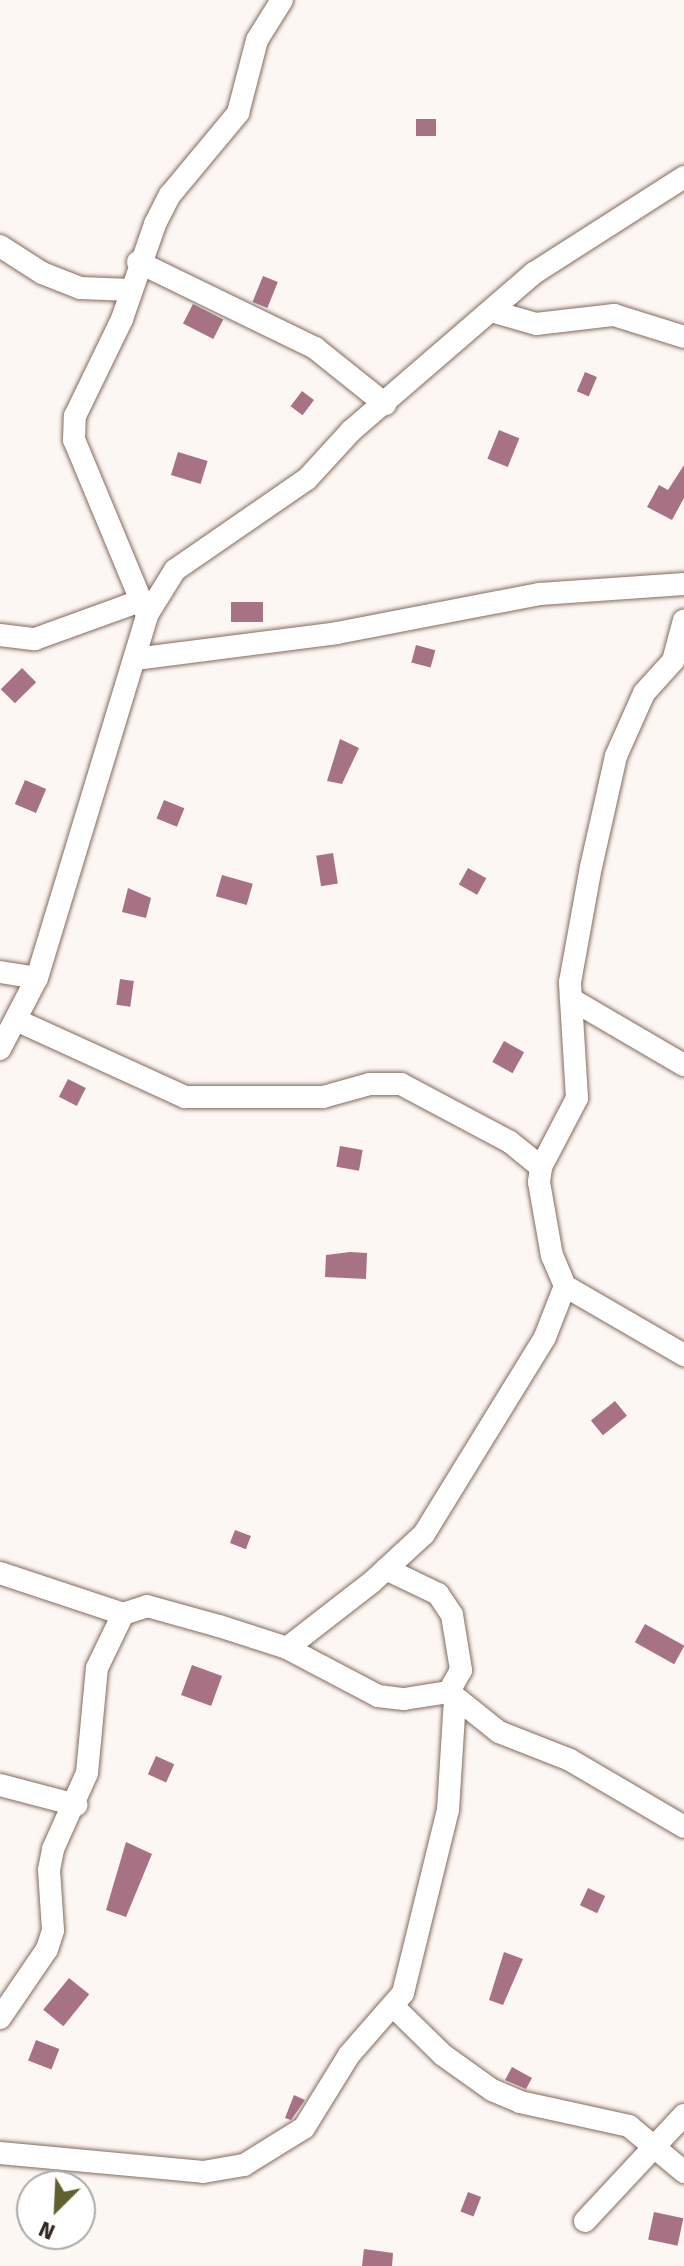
<!DOCTYPE html>
<style>
body{margin:0}
#map{position:relative;width:684px;height:2266px;overflow:hidden;background:#fdf7f3;font-family:"Fira Sans",sans-serif}
div>[style]{position:absolute}
[style*='--x']{left:calc(var(--x)*1px);top:calc(var(--y)*1px);width:calc(var(--w)*1px);rotate:calc(var(--a)*1deg)}
.building>*{inset:0;background:#a87285;transform-origin:0 0}
.roads{filter:drop-shadow(0 0 2px #836b5c) drop-shadow(0 0 2px #836b5c)}
.street>*{height:22px;margin:-11px;padding:0 11px;transform-origin:11px;border-radius:11px;background:#fff}
span{translate:-50% -50%;white-space:nowrap;text-align:center;line-height:1.15;-webkit-text-stroke:6px #fff;paint-order:stroke}
.north{position:absolute;left:16px;top:2170px;width:80px;height:80px;box-sizing:border-box;background:#fff;border:2px solid #ada9a6;border-radius:50%;rotate:204deg;font-size:22px;font-weight:700;line-height:32px;text-align:center;color:#312721}
.north::after{content:'';display:block;margin:auto;width:28px;height:36px;background:#60612f;clip-path:polygon(50% 0,100% 100%,50% 72%,0 100%)}
</style>
<div id="map">
<div class="building">
<i style="left:436px;top:119px;width:17px;height:20px;rotate:90deg"></i>
<i style="left:263px;top:276px;width:16px;height:28px;rotate:22deg"></i>
<i style="left:193px;top:304px;width:34px;height:22px;rotate:27deg"></i>
<i style="left:585px;top:372px;width:13px;height:21px;rotate:23deg"></i>
<i style="left:302px;top:391px;width:15px;height:19px;rotate:37deg"></i>
<i style="left:499px;top:430px;width:22px;height:31px;rotate:22deg"></i>
<i style="left:178px;top:452px;width:31px;height:24px;rotate:17deg"></i>
<i style="clip-path:polygon(684px 465px,684px 498px,672px 520px,647px 507px,659px 485px,668px 490px)"></i>
<i style="left:263px;top:602px;width:20px;height:32px;rotate:90deg"></i>
<i style="left:416px;top:645px;width:20px;height:18px;rotate:15deg"></i>
<i style="left:22px;top:668px;width:20px;height:30px;rotate:45deg"></i>
<i style="clip-path:polygon(340px 739px,359px 748px,342px 784px,327px 781px)"></i>
<i style="left:25px;top:780px;width:23px;height:26px;rotate:23deg"></i>
<i style="left:164px;top:800px;width:22px;height:20px;rotate:22deg"></i>
<i style="left:333px;top:853px;width:31px;height:17px;rotate:81deg"></i>
<i style="left:468px;top:868px;width:21px;height:19px;rotate:29deg"></i>
<i style="left:222px;top:875px;width:32px;height:22px;rotate:16deg"></i>
<i style="clip-path:polygon(128px 888px,151px 898px,146px 918px,122px 912px)"></i>
<i style="left:120px;top:979px;width:14px;height:26px;rotate:8deg"></i>
<i style="left:504px;top:1041px;width:23px;height:24px;rotate:29deg"></i>
<i style="left:68px;top:1079px;width:20px;height:20px;rotate:27deg"></i>
<i style="left:340px;top:1146px;width:23px;height:21px;rotate:10deg"></i>
<i style="clip-path:polygon(350px 1252px,367px 1253px,366px 1279px,325px 1277px,326px 1255px)"></i>
<i style="left:615px;top:1401px;width:19px;height:31px;rotate:51deg"></i>
<i style="left:235px;top:1530px;width:17px;height:14px;rotate:21deg"></i>
<i style="left:645px;top:1624px;width:45px;height:21px;rotate:29deg"></i>
<i style="left:192px;top:1665px;width:32px;height:32px;rotate:20deg"></i>
<i style="left:156px;top:1756px;width:20px;height:20px;rotate:24deg"></i>
<i style="clip-path:polygon(126px 1842px,152px 1854px,126px 1917px,106px 1910px)"></i>
<i style="left:588px;top:1888px;width:19px;height:19px;rotate:25deg"></i>
<i style="clip-path:polygon(504px 1952px,523px 1959px,503px 2005px,489px 2000px)"></i>
<i style="left:69px;top:1978px;width:26px;height:41px;rotate:39deg"></i>
<i style="left:36px;top:2040px;width:25px;height:22px;rotate:21deg"></i>
<i style="clip-path:polygon(512px 2067px,532px 2078px,526px 2089px,505px 2080px)"></i>
<i style="clip-path:polygon(294px 2095px,305px 2100px,291px 2120px,285px 2118px)"></i>
<i style="left:468px;top:2192px;width:14px;height:21px;rotate:21deg"></i>
<i style="left:654px;top:2212px;width:30px;height:28px;rotate:12deg"></i>
<i style="clip-path:polygon(364px 2249px,393px 2253px,392px 2266px,362px 2266px)"></i>
</div>
<div class="roads">
<div class="street">
<i style="--x:0;--y:246;--w:50;--a:32.7"></i>
<i style="--x:42;--y:273;--w:41;--a:21.5"></i>
<i style="--x:80;--y:288;--w:51;--a:2.2"></i>
<i style="--x:138;--y:262;--w:197;--a:25.9"></i>
<i style="--x:315;--y:348;--w:90;--a:38.7"></i>
<i style="--x:491;--y:311;--w:47;--a:16.1"></i>
<i style="--x:536;--y:324;--w:79;--a:-6.6"></i>
<i style="--x:614;--y:315;--w:73;--a:17.4"></i>
<i style="--x:147;--y:615;--w:190;--a:-112.6"></i>
<i style="--x:74;--y:440;--w:24;--a:-88"></i>
<i style="--x:75;--y:416;--w:108;--a:-64.1"></i>
<i style="--x:122;--y:319;--w:101;--a:-70.8"></i>
<i style="--x:155;--y:224;--w:33;--a:-63"></i>
<i style="--x:170;--y:195;--w:107;--a:-50.3"></i>
<i style="--x:238;--y:113;--w:75;--a:-75.4"></i>
<i style="--x:257;--y:40;--w:47;--a:-58"></i>
<i style="--x:0;--y:635;--w:35;--a:7"></i>
<i style="--x:35;--y:639;--w:112;--a:-19.9"></i>
<i style="--x:135;--y:659;--w:204;--a:-7.3"></i>
<i style="--x:337;--y:633;--w:207;--a:-10.9"></i>
<i style="--x:540;--y:594;--w:144;--a:-4"></i>
<i style="--x:0;--y:972;--w:37;--a:9"></i>
<i style="--x:571;--y:999;--w:131;--a:30.3"></i>
<i style="--x:16;--y:1020;--w:186;--a:24.5"></i>
<i style="--x:185;--y:1097;--w:138;--a:0"></i>
<i style="--x:323;--y:1097;--w:49;--a:-15.5"></i>
<i style="--x:370;--y:1084;--w:31;--a:0"></i>
<i style="--x:401;--y:1084;--w:123;--a:28"></i>
<i style="--x:510;--y:1142;--w:40;--a:39"></i>
<i style="--x:0;--y:1049;--w:80;--a:-62.5"></i>
<i style="--x:37;--y:978;--w:379;--a:-73.1"></i>
<i style="--x:147;--y:615;--w:53;--a:-58.1"></i>
<i style="--x:175;--y:570;--w:160;--a:-34.6"></i>
<i style="--x:307;--y:479;--w:65;--a:-47.5"></i>
<i style="--x:351;--y:431;--w:242;--a:-40.8"></i>
<i style="--x:534;--y:273;--w:178;--a:-32.6"></i>
<i style="--x:565;--y:1286;--w:138;--a:30.1"></i>
<i style="--x:386;--y:1569;--w:58;--a:25.7"></i>
<i style="--x:438;--y:1594;--w:25;--a:56"></i>
<i style="--x:452;--y:1615;--w:56;--a:80.7"></i>
<i style="--x:461;--y:1670;--w:25;--a:119"></i>
<i style="--x:0;--y:1573;--w:130;--a:18.4"></i>
<i style="--x:123;--y:1614;--w:25;--a:-18"></i>
<i style="--x:147;--y:1606;--w:75;--a:15.5"></i>
<i style="--x:219;--y:1626;--w:71;--a:17.9"></i>
<i style="--x:287;--y:1648;--w:103;--a:27.8"></i>
<i style="--x:378;--y:1696;--w:26;--a:7"></i>
<i style="--x:404;--y:1699;--w:46;--a:-8.8"></i>
<i style="--x:449;--y:1692;--w:64;--a:38.7"></i>
<i style="--x:499;--y:1732;--w:76;--a:21.5"></i>
<i style="--x:570;--y:1760;--w:132;--a:30.4"></i>
<i style="--x:287;--y:1648;--w:108;--a:-37.8"></i>
<i style="--x:372;--y:1582;--w:71;--a:-42.7"></i>
<i style="--x:424;--y:1534;--w:231;--a:-58.4"></i>
<i style="--x:545;--y:1337;--w:55;--a:-68.6"></i>
<i style="--x:565;--y:1286;--w:33;--a:-113"></i>
<i style="--x:552;--y:1256;--w:75;--a:-100"></i>
<i style="--x:539;--y:1182;--w:15;--a:-82"></i>
<i style="--x:541;--y:1167;--w:78;--a:-62.4"></i>
<i style="--x:577;--y:1098;--w:116;--a:-93.5"></i>
<i style="--x:570;--y:982;--w:117;--a:-79.7"></i>
<i style="--x:591;--y:867;--w:114;--a:-77.3"></i>
<i style="--x:616;--y:756;--w:69;--a:-66"></i>
<i style="--x:644;--y:693;--w:43;--a:-47.8"></i>
<i style="--x:673;--y:661;--w:42;--a:-75"></i>
<i style="--x:0;--y:1785;--w:79;--a:14.7"></i>
<i style="--x:395;--y:2008;--w:67;--a:44.4"></i>
<i style="--x:443;--y:2055;--w:60;--a:35.5"></i>
<i style="--x:492;--y:2090;--w:30;--a:23"></i>
<i style="--x:520;--y:2102;--w:112;--a:12.4"></i>
<i style="--x:629;--y:2126;--w:72;--a:39.9"></i>
<i style="--x:0;--y:2018;--w:83;--a:-55.7"></i>
<i style="--x:47;--y:1949;--w:20;--a:-72"></i>
<i style="--x:53;--y:1930;--w:60;--a:-93.8"></i>
<i style="--x:49;--y:1870;--w:21;--a:-79"></i>
<i style="--x:53;--y:1849;--w:83;--a:-65.9"></i>
<i style="--x:87;--y:1773;--w:105;--a:-84.6"></i>
<i style="--x:97;--y:1668;--w:60;--a:-64.3"></i>
<i style="--x:0;--y:2153;--w:204;--a:5.3"></i>
<i style="--x:203;--y:2172;--w:42;--a:-9.7"></i>
<i style="--x:244;--y:2165;--w:70;--a:-31.7"></i>
<i style="--x:304;--y:2128;--w:86;--a:-58.3"></i>
<i style="--x:349;--y:2055;--w:82;--a:-48.9"></i>
<i style="--x:403;--y:1993;--w:188;--a:-76.2"></i>
<i style="--x:448;--y:1810;--w:110;--a:-86.4"></i>
<i style="--x:585;--y:2221;--w:145;--a:-47"></i>
</div>
</div>
<div class="north">N</div>
</div>
